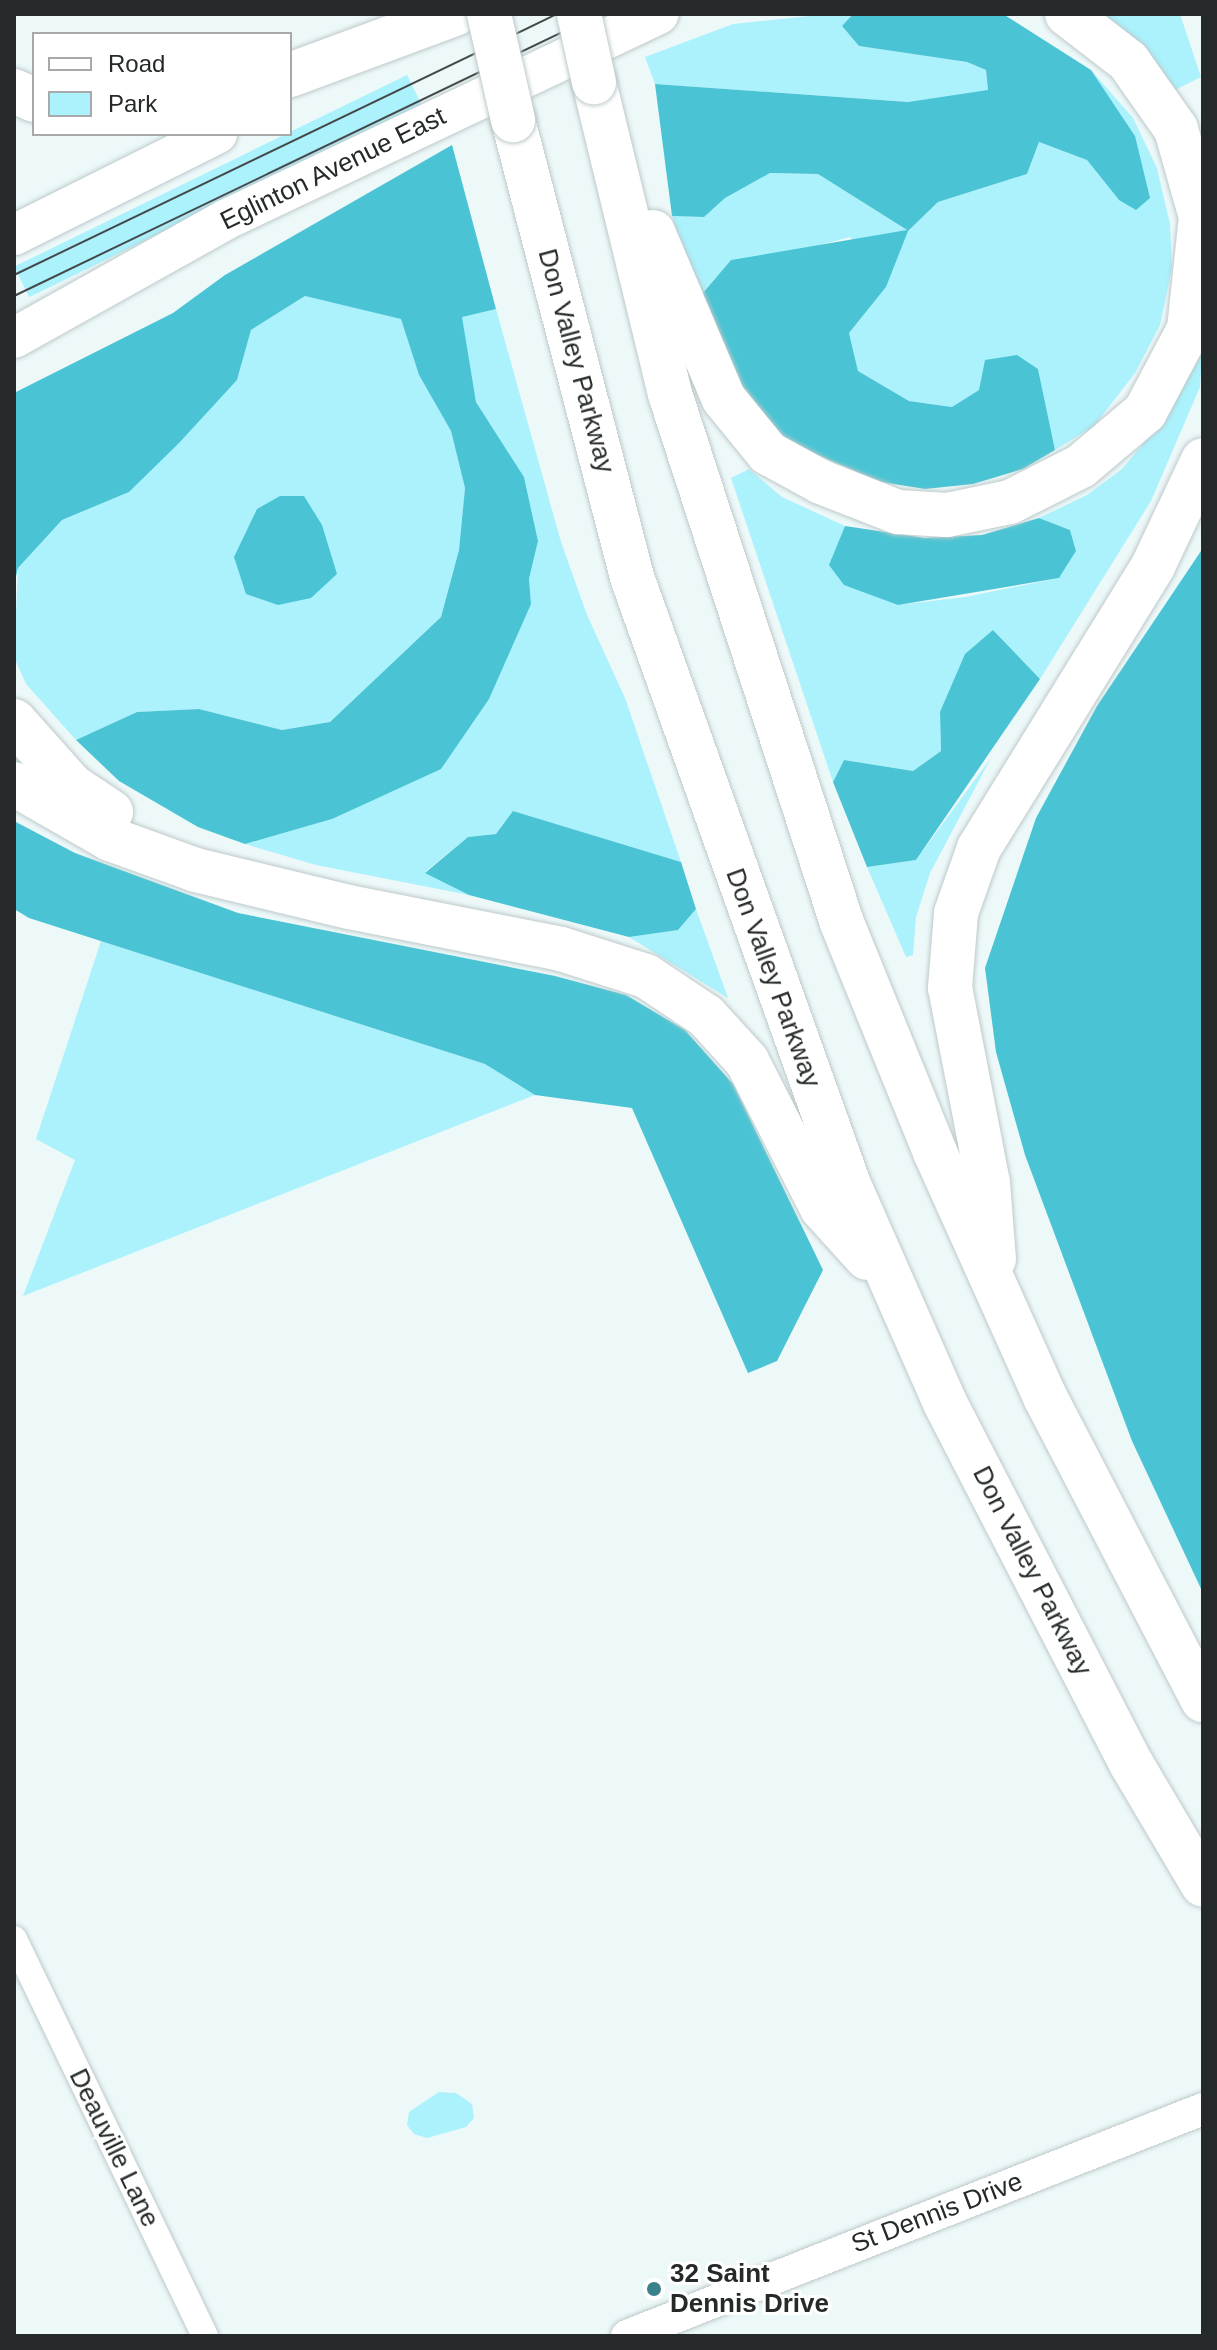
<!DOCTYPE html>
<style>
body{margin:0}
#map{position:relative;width:1217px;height:2350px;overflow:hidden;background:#edf8f9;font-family:Helvetica,sans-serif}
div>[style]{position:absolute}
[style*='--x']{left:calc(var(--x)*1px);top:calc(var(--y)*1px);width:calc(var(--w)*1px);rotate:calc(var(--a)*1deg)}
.green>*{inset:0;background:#abf2fd;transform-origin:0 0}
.forest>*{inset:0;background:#4ac4d4}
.roads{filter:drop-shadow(0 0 2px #bec9ca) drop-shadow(0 0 2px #bec9ca)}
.minor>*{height:26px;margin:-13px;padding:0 13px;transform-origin:13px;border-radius:13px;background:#fff}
.tertiary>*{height:32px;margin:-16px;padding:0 16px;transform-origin:16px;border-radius:16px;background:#fff}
.primary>*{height:40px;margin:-20px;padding:0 20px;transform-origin:20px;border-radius:20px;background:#fff}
.motorway>*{height:44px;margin:-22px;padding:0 22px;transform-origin:22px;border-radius:22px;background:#fff}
.tram>*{height:2px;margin:-1px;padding:0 1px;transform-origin:1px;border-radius:1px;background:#44494a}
.bridges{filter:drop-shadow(0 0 2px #bec9ca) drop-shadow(0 0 2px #bec9ca)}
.motorway-bridge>*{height:44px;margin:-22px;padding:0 22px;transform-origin:22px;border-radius:22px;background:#fff}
.dots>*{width:22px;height:22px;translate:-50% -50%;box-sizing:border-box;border:4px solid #fff;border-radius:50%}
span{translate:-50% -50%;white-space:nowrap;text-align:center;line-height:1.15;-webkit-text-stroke:6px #fff;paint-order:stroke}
.street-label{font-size:26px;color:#25292a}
.poi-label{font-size:26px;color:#25292a;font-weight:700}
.left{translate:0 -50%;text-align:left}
.frame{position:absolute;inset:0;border:16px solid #25292a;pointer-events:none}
.legend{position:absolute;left:32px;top:32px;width:260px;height:104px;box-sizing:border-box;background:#fff;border:2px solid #a8a9aa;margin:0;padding:10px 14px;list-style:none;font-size:24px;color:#25292a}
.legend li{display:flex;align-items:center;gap:16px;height:40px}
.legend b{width:40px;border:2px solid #a8a9aa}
</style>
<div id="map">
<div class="green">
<i style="clip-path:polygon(828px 14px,853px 14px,842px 26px,859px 46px,967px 62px,986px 70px,988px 91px,908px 102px,655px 84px,645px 57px,733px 24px)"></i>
<i style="clip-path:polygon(1096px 14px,1180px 14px,1201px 77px,1171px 92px)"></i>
<i style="clip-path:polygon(1091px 70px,1133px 118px,1157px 168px,1170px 224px,1172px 268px,1160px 325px,1135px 373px,1094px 426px,1055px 450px,1038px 369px,979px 390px,953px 407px,909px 401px,858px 371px,849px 333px,886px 287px,850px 237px,787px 254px,731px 260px,697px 300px,672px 216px,704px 217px,724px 198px,770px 173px,818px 174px,908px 231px,938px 202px,1027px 174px,1039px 142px,1087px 160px,1119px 200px,1135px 136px)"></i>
<i style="left:407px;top:75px;width:34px;height:437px;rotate:64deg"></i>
<i style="clip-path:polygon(305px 296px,401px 318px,419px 375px,451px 431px,465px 488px,459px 550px,441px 617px,330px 722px,282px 730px,199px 709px,137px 712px,76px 740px,26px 684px,14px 657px,18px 568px,62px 520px,129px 492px,237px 380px,251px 330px)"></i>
<i style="clip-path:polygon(496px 309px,561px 542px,587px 615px,625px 698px,681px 862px,513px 811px,496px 834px,468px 837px,425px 872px,469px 895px,316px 865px,245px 844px,332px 819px,531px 604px,529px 579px,538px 541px,524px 477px,476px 402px,461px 316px)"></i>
<i style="clip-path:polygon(1203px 333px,1200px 387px,1151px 501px,1040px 679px,993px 630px,940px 712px,941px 751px,913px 771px,844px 760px,833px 782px,731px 478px,749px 469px,782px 497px,845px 526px,830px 565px,898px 605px,965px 597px,1059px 578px,1076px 551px,1070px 530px,1039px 518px,1087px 495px,1122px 469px,1159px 425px)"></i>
<i style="clip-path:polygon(991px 758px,930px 873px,916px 917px,913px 955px,906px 957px,867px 867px,916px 860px)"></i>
<i style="clip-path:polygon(696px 909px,728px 998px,629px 937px,678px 930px)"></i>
<i style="clip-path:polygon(101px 941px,485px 1064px,535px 1095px,23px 1296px,75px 1160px,36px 1139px)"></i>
<i style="clip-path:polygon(439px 2092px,456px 2093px,472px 2104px,474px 2118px,466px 2127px,427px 2138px,414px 2134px,407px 2125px,409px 2112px)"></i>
</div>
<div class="forest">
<i style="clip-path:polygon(853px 14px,1003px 14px,1091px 70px,1135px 136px,1150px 198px,1136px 210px,1119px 200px,1087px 160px,1039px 142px,1027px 174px,938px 202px,908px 231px,886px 287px,849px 333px,858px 371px,909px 401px,952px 407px,979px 390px,985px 360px,1017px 355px,1038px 369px,1055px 450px,1023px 469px,973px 484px,925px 489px,881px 482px,792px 444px,750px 408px,697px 300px,731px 260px,907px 230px,818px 174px,770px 173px,725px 198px,704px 217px,672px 216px,655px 84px,908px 102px,988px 90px,986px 70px,967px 62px,859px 46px,842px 26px)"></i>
<i style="clip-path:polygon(452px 145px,496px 309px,462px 317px,476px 402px,524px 477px,538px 541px,529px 579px,531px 604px,489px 699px,441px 769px,332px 819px,245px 844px,198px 827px,119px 781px,76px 740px,137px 712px,199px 709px,282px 730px,330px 722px,441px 617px,459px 550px,465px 488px,451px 431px,419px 375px,401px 319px,305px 296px,251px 330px,237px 380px,179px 443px,129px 492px,62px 520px,18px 568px,14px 585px,14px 393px,173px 313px,225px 275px)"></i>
<i style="clip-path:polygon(280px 496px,304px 496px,322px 525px,337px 574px,311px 598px,278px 605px,246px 594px,234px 557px,257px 509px)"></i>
<i style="clip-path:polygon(1039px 518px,1070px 530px,1076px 551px,1059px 578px,898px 605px,844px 585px,829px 565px,845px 526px,925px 538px,982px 535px)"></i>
<i style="clip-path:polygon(1203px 548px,1203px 1593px,1132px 1441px,1025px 1155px,996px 1052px,985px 968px,1036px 818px,1097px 706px)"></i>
<i style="clip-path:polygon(993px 630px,1040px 679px,916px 860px,867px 867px,833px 782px,844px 760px,913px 771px,941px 751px,940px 712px,965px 654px)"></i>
<i style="clip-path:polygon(513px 811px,681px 862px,696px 909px,678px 930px,629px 937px,469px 895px,425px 873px,468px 837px,496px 834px)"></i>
<i style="clip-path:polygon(14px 821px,75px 853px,238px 913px,555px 976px,626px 995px,685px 1030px,733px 1084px,823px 1270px,777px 1361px,748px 1373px,632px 1108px,535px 1095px,485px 1064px,29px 918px,14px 909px)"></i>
</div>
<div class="roads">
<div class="minor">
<i style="--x:14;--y:1939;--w:441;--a:64.3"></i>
</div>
<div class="tertiary">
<i style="--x:627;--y:2336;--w:619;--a:-21.51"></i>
</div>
<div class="primary">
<i style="--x:14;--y:235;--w:227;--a:-26.5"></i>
<i style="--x:14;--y:338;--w:242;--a:-29.2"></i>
<i style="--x:225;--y:220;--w:480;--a:-25.4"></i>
</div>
<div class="motorway">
<i style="--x:290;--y:75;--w:176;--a:-20.3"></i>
<i style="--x:594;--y:82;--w:321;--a:76.3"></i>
<i style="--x:670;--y:394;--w:556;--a:71.99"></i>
<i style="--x:842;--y:923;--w:247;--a:67.9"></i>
<i style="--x:935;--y:1152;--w:269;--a:65.8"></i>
<i style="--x:1045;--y:1397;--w:342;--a:62.5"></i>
<i style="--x:14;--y:91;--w:22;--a:24"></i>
<i style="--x:513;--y:120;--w:475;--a:75.4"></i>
<i style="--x:633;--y:580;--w:642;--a:70.35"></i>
<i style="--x:849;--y:1185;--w:238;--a:66.2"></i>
<i style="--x:945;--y:1403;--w:407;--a:62.7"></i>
<i style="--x:1132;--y:1765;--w:139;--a:59.4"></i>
<i style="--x:653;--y:232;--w:181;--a:67"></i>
<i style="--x:724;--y:399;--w:70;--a:50.8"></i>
<i style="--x:768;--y:453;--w:60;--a:28.7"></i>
<i style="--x:821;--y:482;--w:83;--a:21.3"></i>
<i style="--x:898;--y:512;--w:49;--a:3.5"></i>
<i style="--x:947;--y:515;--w:64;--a:-11.7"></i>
<i style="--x:1010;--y:502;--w:80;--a:-26.9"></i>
<i style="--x:1081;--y:466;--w:84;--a:-40.2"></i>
<i style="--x:1145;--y:412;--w:94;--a:-62.1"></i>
<i style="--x:1189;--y:329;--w:113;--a:-83.9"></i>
<i style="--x:1201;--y:217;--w:91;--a:-105.9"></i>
<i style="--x:1176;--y:129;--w:83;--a:-125.2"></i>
<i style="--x:1128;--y:61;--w:77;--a:-142.4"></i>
<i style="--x:14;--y:721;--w:87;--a:48.3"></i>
<i style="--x:72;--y:786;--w:47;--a:33.7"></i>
<i style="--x:14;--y:784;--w:111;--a:29.8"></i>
<i style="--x:110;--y:839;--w:91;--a:19.8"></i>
<i style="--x:196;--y:870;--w:157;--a:13.6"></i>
<i style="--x:349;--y:907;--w:216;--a:11.2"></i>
<i style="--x:561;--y:949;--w:89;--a:17.6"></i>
<i style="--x:646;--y:976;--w:72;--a:33.7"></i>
<i style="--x:706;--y:1016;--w:61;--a:47.7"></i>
<i style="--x:747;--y:1061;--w:165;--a:63"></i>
<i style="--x:822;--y:1208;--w:67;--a:48"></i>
<i style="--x:994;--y:1259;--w:76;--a:-94.5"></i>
<i style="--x:988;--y:1183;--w:199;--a:-101"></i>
<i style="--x:950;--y:988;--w:75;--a:-85.4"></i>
<i style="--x:956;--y:913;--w:69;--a:-70.5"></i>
<i style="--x:979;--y:848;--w:331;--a:-58.3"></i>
<i style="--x:1153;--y:566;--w:117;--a:-64.7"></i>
</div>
</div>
<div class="tram">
<i style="--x:14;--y:275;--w:602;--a:-25.67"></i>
<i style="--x:14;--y:296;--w:650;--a:-25.7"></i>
</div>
<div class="bridges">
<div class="motorway-bridge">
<i style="--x:489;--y:14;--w:109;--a:77.2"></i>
<i style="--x:579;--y:14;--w:70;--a:77.6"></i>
</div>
</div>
<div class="dots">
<i style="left:654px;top:2289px;background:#3a818b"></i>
</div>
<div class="street-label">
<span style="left:333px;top:169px;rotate:-26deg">Eglinton Avenue East</span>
<span style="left:576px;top:361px;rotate:75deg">Don Valley Parkway</span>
<span style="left:773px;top:978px;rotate:70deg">Don Valley Parkway</span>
<span style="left:1032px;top:1571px;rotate:63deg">Don Valley Parkway</span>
<span style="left:114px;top:2148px;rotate:64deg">Deauville Lane</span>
<span style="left:937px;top:2213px;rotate:-21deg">St Dennis Drive</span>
</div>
<div class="poi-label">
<span class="left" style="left:670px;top:2289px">32 Saint<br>Dennis Drive</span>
</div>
<div class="frame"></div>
<ul class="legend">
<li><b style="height:10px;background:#fff"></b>Road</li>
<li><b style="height:22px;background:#abf2fd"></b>Park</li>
</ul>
</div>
